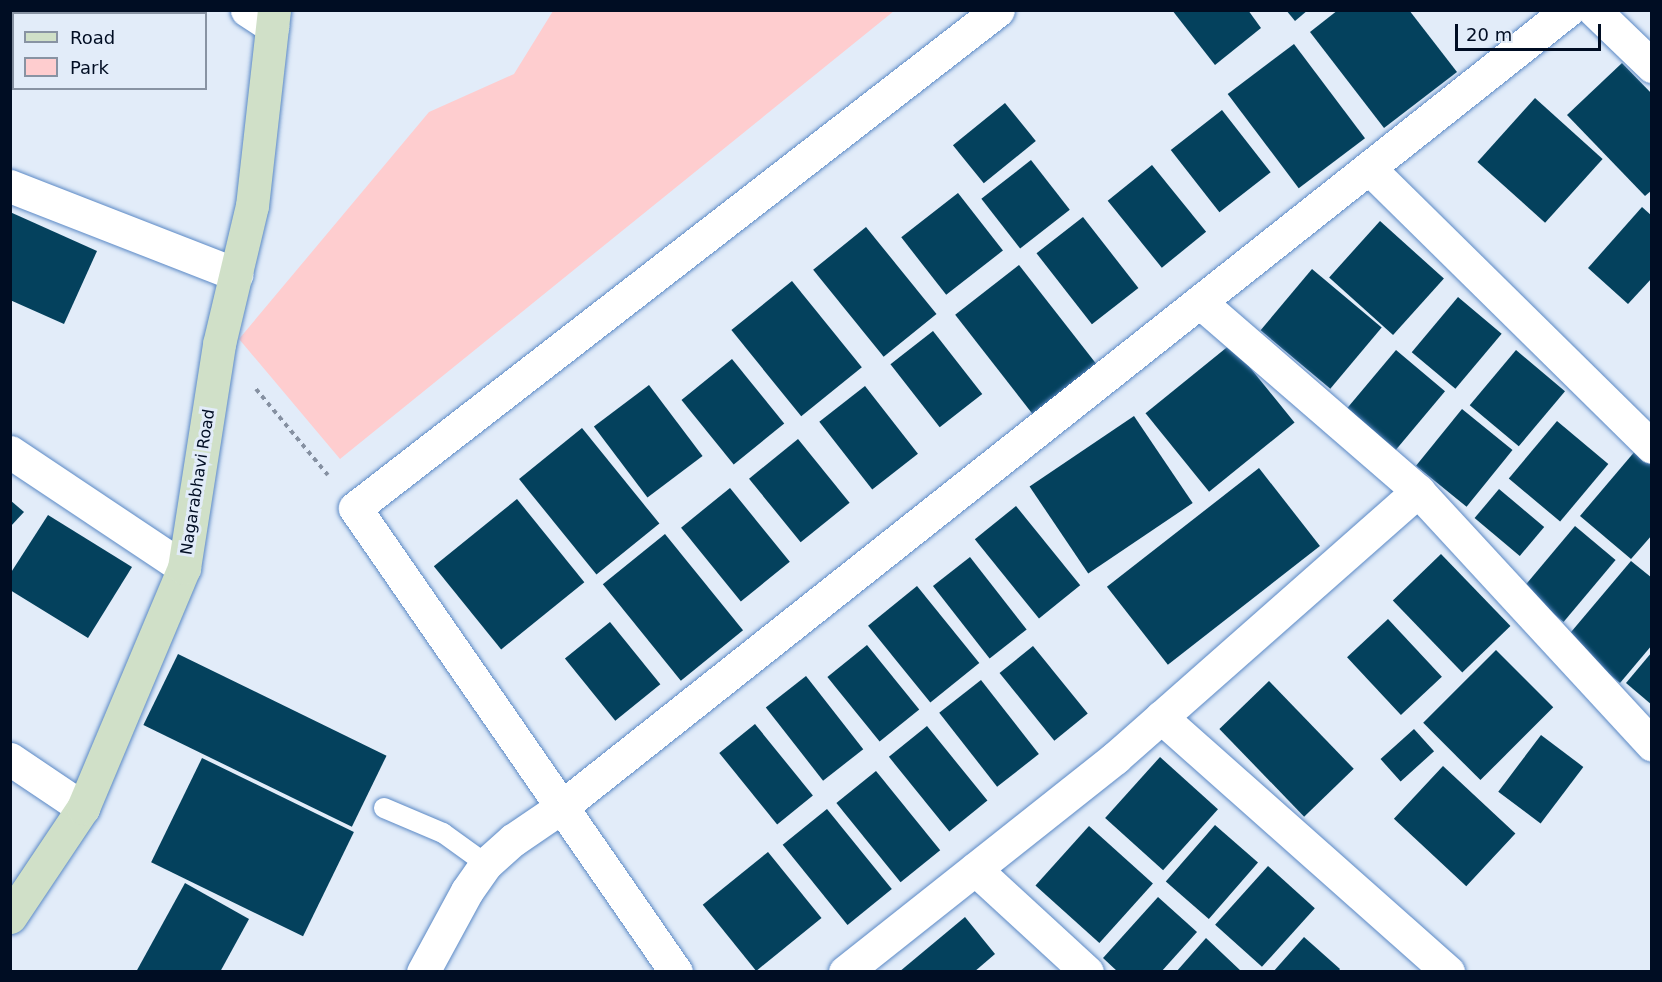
<!DOCTYPE html>
<style>
body{margin:0}
#map{position:relative;width:1662px;height:982px;overflow:hidden;background:#e2ecf9;font-family:"DejaVu Sans",sans-serif}
div>[style]{position:absolute}
[style*='--x']{left:calc(var(--x)*1px);top:calc(var(--y)*1px);width:calc(var(--w)*1px);rotate:calc(var(--a)*1deg)}
.green>*{inset:0;background:#fecdcf}
.building>*{inset:0;background:#04415d;transform-origin:0 0}
.path>*{height:4px;margin-top:-2px;transform-origin:0;background:repeating-linear-gradient(90deg,#8590a1 0 4.5px,transparent 0 9px)}
.roads{filter:drop-shadow(0 0 2px #5b89c5) drop-shadow(0 0 2px #5b89c5)}
.lane>*{height:20px;margin:-10px;padding:0 10px;transform-origin:10px;border-radius:10px;background:#fff}
.street>*{height:33px;margin:-16.5px;padding:0 16.5px;transform-origin:16.5px;border-radius:16.5px;background:#fff}
.secondary>*{height:33px;margin:-16.5px;padding:0 16.5px;transform-origin:16.5px;border-radius:16.5px;background:#d0e0c8}
span{translate:-50% -50%;white-space:nowrap;text-align:center;line-height:1.15;-webkit-text-stroke:6px #e2ecf9;paint-order:stroke}
.street-label{font-size:16px;color:#000d23}
.frame{position:absolute;inset:0;border:12px solid #000d23;pointer-events:none}
.legend{position:absolute;left:12px;top:12px;width:195px;height:78px;box-sizing:border-box;background:#e2ecf9;border:2px solid #8893a3;margin:0;padding:8px 10px;list-style:none;font-size:18px;color:#000d23}
.legend li{display:flex;align-items:center;gap:12px;height:30px}
.legend b{width:30px;border:2px solid #8893a3}
.scale{position:absolute;left:1455px;top:24px;width:146px;height:27px;box-sizing:border-box;border:3px solid #000d23;border-top:0;padding-left:8px;font-size:18px;line-height:21px;white-space:nowrap;color:#000d23;-webkit-text-stroke:4px #e2ecf9;paint-order:stroke}
</style>
<div id="map">
<div class="green">
<i style="clip-path:polygon(553px 11px,894px 11px,340px 459px,239px 339px,429px 112px,514px 74px)"></i>
</div>
<div class="building">
<i style="clip-path:polygon(1172px 10px,1248px 10px,1261px 28px,1215px 65px)"></i>
<i style="clip-path:polygon(1286px 10px,1308px 10px,1295px 21px)"></i>
<i style="clip-path:polygon(1338px 10px,1409px 10px,1457px 72px,1384px 128px,1310px 32px)"></i>
<i style="left:1294px;top:44px;width:118px;height:83px;rotate:53deg"></i>
<i style="clip-path:polygon(1622px 63px,1652px 94px,1652px 190px,1645px 196px,1567px 115px)"></i>
<i style="left:1535px;top:98px;width:91px;height:86px;rotate:42deg"></i>
<i style="left:1005px;top:103px;width:49px;height:67px;rotate:51deg"></i>
<i style="left:1222px;top:110px;width:79px;height:65px;rotate:52deg"></i>
<i style="left:1031px;top:160px;width:63px;height:63px;rotate:52deg"></i>
<i style="left:1152px;top:165px;width:86px;height:57px;rotate:51deg"></i>
<i style="left:958px;top:193px;width:73px;height:72px;rotate:52deg"></i>
<i style="clip-path:polygon(1642px 207px,1652px 216px,1652px 278px,1628px 304px,1588px 268px)"></i>
<i style="clip-path:polygon(10px 212px,97px 251px,64px 324px,10px 300px)"></i>
<i style="left:1083px;top:217px;width:90px;height:59px;rotate:52deg"></i>
<i style="left:1380px;top:221px;width:86px;height:76px;rotate:42deg"></i>
<i style="left:866px;top:227px;width:112px;height:68px;rotate:51deg"></i>
<i style="left:1019px;top:265px;width:126px;height:81px;rotate:52deg"></i>
<i style="left:1312px;top:269px;width:91px;height:80px;rotate:40deg"></i>
<i style="left:792px;top:281px;width:111px;height:78px;rotate:51deg"></i>
<i style="left:1458px;top:297px;width:57px;height:72px;rotate:40deg"></i>
<i style="left:933px;top:331px;width:80px;height:54px;rotate:52deg"></i>
<i style="left:1231px;top:344px;width:101px;height:110px;rotate:51deg"></i>
<i style="left:1396px;top:350px;width:64px;height:78px;rotate:40deg"></i>
<i style="left:1516px;top:350px;width:64px;height:72px;rotate:40deg"></i>
<i style="left:732px;top:359px;width:83px;height:65px;rotate:51deg"></i>
<i style="left:649px;top:385px;width:89px;height:69px;rotate:53deg"></i>
<i style="left:865px;top:386px;width:86px;height:58px;rotate:52deg"></i>
<i style="left:1462px;top:409px;width:65px;height:73px;rotate:39deg"></i>
<i style="left:1134px;top:416px;width:105px;height:126px;rotate:56deg"></i>
<i style="left:1557px;top:421px;width:67px;height:75px;rotate:40deg"></i>
<i style="left:582px;top:428px;width:123px;height:81px;rotate:51deg"></i>
<i style="left:798px;top:439px;width:82px;height:63px;rotate:51deg"></i>
<i style="clip-path:polygon(1636px 450px,1652px 463px,1652px 535px,1631px 559px,1580px 516px)"></i>
<i style="left:1259px;top:468px;width:99px;height:193px;rotate:52deg"></i>
<i style="left:730px;top:488px;width:95px;height:63px;rotate:51deg"></i>
<i style="left:1499px;top:489px;width:59px;height:38px;rotate:40deg"></i>
<i style="left:517px;top:499px;width:107px;height:107px;rotate:51deg"></i>
<i style="clip-path:polygon(10px 500px,24px 512px,10px 527px)"></i>
<i style="left:1016px;top:506px;width:102px;height:53px;rotate:51deg"></i>
<i style="clip-path:polygon(48px 515px,132px 567px,88px 638px,10px 590px,10px 574px)"></i>
<i style="left:1575px;top:526px;width:53px;height:81px;rotate:40deg"></i>
<i style="left:665px;top:534px;width:124px;height:80px;rotate:51deg"></i>
<i style="left:1441px;top:554px;width:100px;height:67px;rotate:46deg"></i>
<i style="left:970px;top:557px;width:92px;height:47px;rotate:52deg"></i>
<i style="clip-path:polygon(1631px 561px,1652px 578px,1652px 645px,1620px 683px,1566px 638px)"></i>
<i style="left:917px;top:586px;width:99px;height:63px;rotate:51deg"></i>
<i style="left:1388px;top:619px;width:79px;height:56px;rotate:47deg"></i>
<i style="left:610px;top:622px;width:80px;height:58px;rotate:51deg"></i>
<i style="left:867px;top:645px;width:83px;height:51px;rotate:51deg"></i>
<i style="left:1033px;top:646px;width:87px;height:43px;rotate:51deg"></i>
<i style="left:1496px;top:650px;width:81px;height:103px;rotate:45deg"></i>
<i style="clip-path:polygon(1652px 652px,1652px 705px,1626px 683px)"></i>
<i style="left:178px;top:654px;width:232px;height:79px;rotate:26deg"></i>
<i style="left:806px;top:676px;width:93px;height:51px;rotate:52deg"></i>
<i style="left:981px;top:680px;width:94px;height:53px;rotate:52deg"></i>
<i style="left:1269px;top:681px;width:122px;height:69px;rotate:46deg"></i>
<i style="left:755px;top:724px;width:92px;height:46px;rotate:51deg"></i>
<i style="left:927px;top:726px;width:96px;height:49px;rotate:51deg"></i>
<i style="left:1414px;top:729px;width:30px;height:45px;rotate:48deg"></i>
<i style="left:1541px;top:735px;width:53px;height:71px;rotate:37deg"></i>
<i style="left:1160px;top:757px;width:78px;height:82px;rotate:42deg"></i>
<i style="left:202px;top:758px;width:169px;height:116px;rotate:26deg"></i>
<i style="left:1443px;top:766px;width:99px;height:72px;rotate:43deg"></i>
<i style="left:876px;top:771px;width:102px;height:51px;rotate:51deg"></i>
<i style="left:827px;top:809px;width:103px;height:57px;rotate:51deg"></i>
<i style="left:1215px;top:825px;width:57px;height:75px;rotate:41deg"></i>
<i style="left:1089px;top:826px;width:86px;height:80px;rotate:42deg"></i>
<i style="left:768px;top:852px;width:85px;height:84px;rotate:51deg"></i>
<i style="left:1268px;top:866px;width:63px;height:79px;rotate:42deg"></i>
<i style="clip-path:polygon(185px 883px,249px 919px,220px 972px,136px 972px)"></i>
<i style="clip-path:polygon(1158px 897px,1197px 932px,1161px 972px,1118px 972px,1103px 958px)"></i>
<i style="clip-path:polygon(965px 917px,995px 954px,974px 972px,899px 972px)"></i>
<i style="clip-path:polygon(1304px 937px,1340px 969px,1338px 972px,1273px 972px)"></i>
<i style="clip-path:polygon(1206px 938px,1242px 972px,1176px 972px)"></i>
</div>
<div class="path">
<i style="--x:256;--y:389;--w:112;--a:50.1"></i>
</div>
<div class="roads">
<div class="lane">
<i style="--x:384;--y:808;--w:64;--a:23"></i>
<i style="--x:443;--y:833;--w:53;--a:35.8"></i>
</div>
<div class="street">
<i style="--x:247;--y:10;--w:30;--a:33"></i>
<i style="--x:1594;--y:10;--w:81;--a:44"></i>
<i style="--x:1369;--y:168;--w:397;--a:44.6"></i>
<i style="--x:10;--y:186;--w:243;--a:21.3"></i>
<i style="--x:1200;--y:302;--w:289;--a:40.9"></i>
<i style="--x:1418;--y:491;--w:345;--a:47.3"></i>
<i style="--x:10;--y:452;--w:209;--a:33.7"></i>
<i style="--x:1161;--y:717;--w:384;--a:41.6"></i>
<i style="--x:10;--y:759;--w:88;--a:33.9"></i>
<i style="--x:975;--y:869;--w:152;--a:42.6"></i>
<i style="--x:423;--y:972;--w:92;--a:-61.5"></i>
<i style="--x:467;--y:891;--w:33;--a:-55"></i>
<i style="--x:486;--y:864;--w:36;--a:-42"></i>
<i style="--x:513;--y:840;--w:57;--a:-34.2"></i>
<i style="--x:560;--y:808;--w:1286;--a:-38.37"></i>
<i style="--x:676;--y:972;--w:564;--a:-124.68"></i>
<i style="--x:355;--y:508;--w:813;--a:-37.76"></i>
<i style="--x:845;--y:972;--w:345;--a:-38.4"></i>
<i style="--x:1115;--y:758;--w:404;--a:-41.4"></i>
</div>
<div class="secondary">
<i style="--x:10;--y:917;--w:131;--a:-56.2"></i>
<i style="--x:83;--y:808;--w:260;--a:-67.2"></i>
<i style="--x:184;--y:568;--w:227;--a:-81.1"></i>
<i style="--x:219;--y:344;--w:142;--a:-76.6"></i>
<i style="--x:252;--y:206;--w:197;--a:-83.6"></i>
</div>
</div>
<div class="street-label">
<span style="left:198px;top:482px;rotate:-81deg">Nagarabhavi Road</span>
</div>
<div class="frame"></div>
<ul class="legend">
<li><b style="height:8px;background:#d0e0c8"></b>Road</li>
<li><b style="height:16px;background:#fecdcf"></b>Park</li>
</ul>
<div class="scale">20 m</div>
</div>
